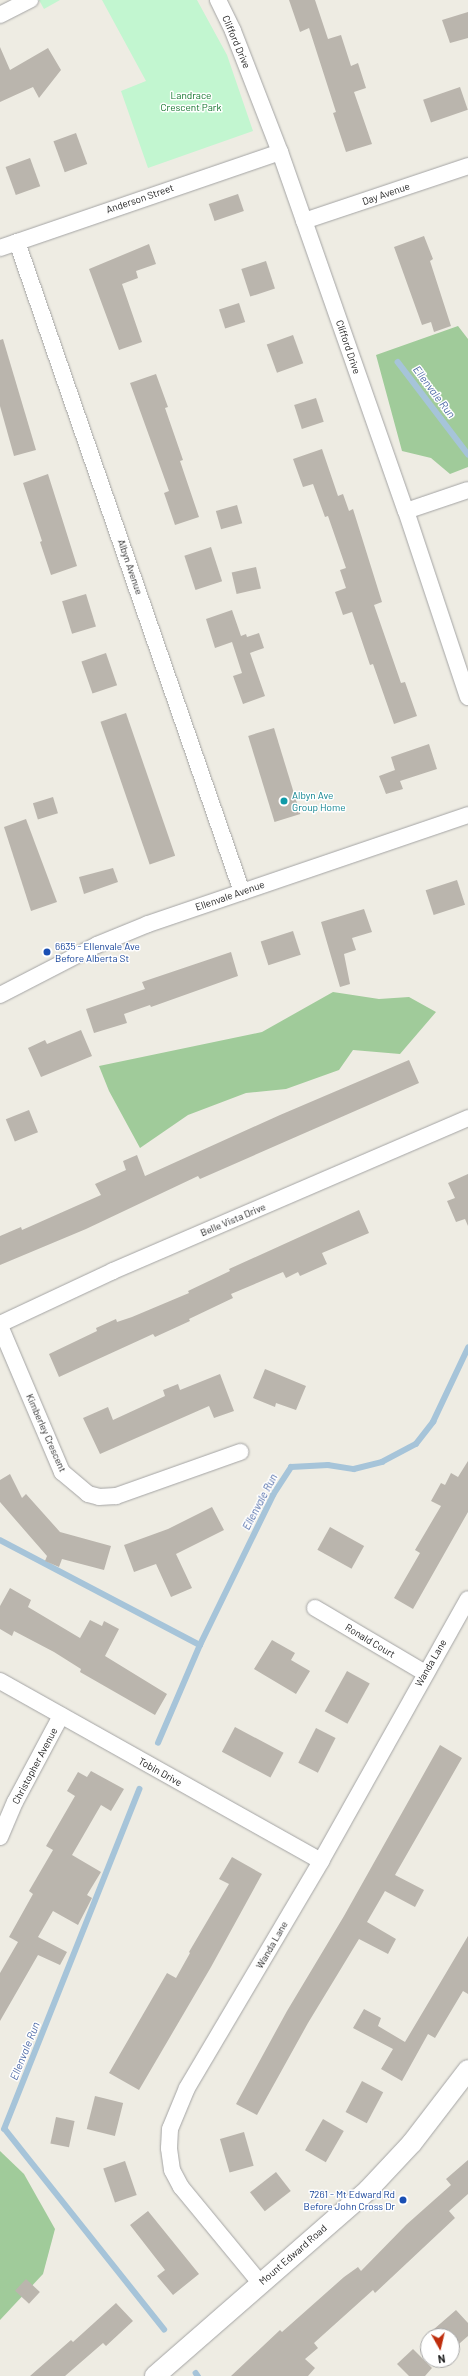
<!DOCTYPE html>
<style>
body{margin:0}
#map{position:relative;width:468px;height:2376px;overflow:hidden;background:#eeece3;font-family:Barlow,sans-serif}
div>[style]{position:absolute}
[style*='--x']{left:calc(var(--x)*1px);top:calc(var(--y)*1px);width:calc(var(--w)*1px);rotate:calc(var(--a)*1deg)}
.forest>*{inset:0;background:#a0cb9a}
.park>*{inset:0;background:#c2f6d0}
.stream>*{height:5.5px;margin:-2.75px;padding:0 2.75px;transform-origin:2.75px;border-radius:2.75px;background:#a6c4d9}
.building>*{inset:0;background:#bab5ad;transform-origin:0 0}
.roads{filter:drop-shadow(0 0 1px #a4a4a4) drop-shadow(0 0 1px #a4a4a4)}
.minor>*{height:16px;margin:-8px;padding:0 8px;transform-origin:8px;border-radius:8px;background:#fff}
.tertiary>*{height:20px;margin:-10px;padding:0 10px;transform-origin:10px;border-radius:10px;background:#fff}
.dots>*{width:11px;height:11px;translate:-50% -50%;box-sizing:border-box;border:2px solid #fff;border-radius:50%}
span{translate:-50% -50%;white-space:nowrap;text-align:center;line-height:1.15;-webkit-text-stroke:3px #fff;paint-order:stroke}
.street-label{font-size:10px;color:#1d1d1d}
.park-label{font-size:10px;color:#12742c}
.culture-label{font-size:10px;color:#0d838f}
.left{translate:0 -50%;text-align:left}
.transit-label{font-size:10px;color:#164399}
.right{translate:-100% -50%;text-align:right}
.water-label{font-size:11px;color:#4f6ba7;font-style:italic}
.north{position:absolute;left:420px;top:2328px;width:40px;height:40px;box-sizing:border-box;background:#fff;border:1px solid #a5a5a5;border-radius:50%;rotate:172deg;font-size:11px;font-weight:700;line-height:16px;text-align:center;color:#1d1d1d}
.north::after{content:'';display:block;margin:auto;width:14px;height:18px;background:#be2d0c;clip-path:polygon(50% 0,100% 100%,50% 72%,0 100%)}
</style>
<div id="map">
<div class="forest">
<i style="clip-path:polygon(458px 326px,468px 339px,468px 467px,450px 474px,431px 458px,402px 451px,376px 355px)"></i>
<i style="clip-path:polygon(333px 992px,379px 999px,409px 997px,436px 1012px,400px 1054px,353px 1050px,339px 1070px,286px 1089px,246px 1093px,188px 1115px,140px 1148px,109px 1091px,99px 1066px,262px 1032px)"></i>
<i style="clip-path:polygon(0 2151px,24px 2174px,55px 2229px,43px 2274px,0 2320px)"></i>
</div>
<div class="park">
<i style="clip-path:polygon(39px 0,60px 0,44px 9px)"></i>
<i style="clip-path:polygon(102px 0,197px 0,227px 55px,253px 131px,148px 168px,121px 91px,146px 81px)"></i>
</div>
<div class="stream">
<i style="--x:398;--y:362;--w:116;--a:52.7"></i>
<i style="--x:0;--y:1540;--w:226;--a:27.7"></i>
<i style="--x:158;--y:1743;--w:107;--a:-66.8"></i>
<i style="--x:200;--y:1645;--w:167;--a:-64"></i>
<i style="--x:273;--y:1495;--w:33;--a:-57"></i>
<i style="--x:291;--y:1467;--w:37;--a:-3"></i>
<i style="--x:328;--y:1465;--w:26;--a:9"></i>
<i style="--x:354;--y:1469;--w:29;--a:-14"></i>
<i style="--x:382;--y:1462;--w:38;--a:-28"></i>
<i style="--x:416;--y:1444;--w:28;--a:-52"></i>
<i style="--x:433;--y:1422;--w:82;--a:-64.7"></i>
<i style="--x:140;--y:1789;--w:366;--a:111.7"></i>
<i style="--x:5;--y:2129;--w:256;--a:51.5"></i>
<i style="--x:196;--y:2373;--w:4;--a:56"></i>
</div>
<div class="building">
<i style="clip-path:polygon(289px 0,315px 0,328px 39px,341px 35px,351px 66px,358px 63px,366px 88px,354px 92px,372px 144px,346px 152px,333px 113px,336px 112px,309px 28px,300px 32px)"></i>
<i style="clip-path:polygon(468px 12px,468px 38px,450px 43px,442px 20px)"></i>
<i style="clip-path:polygon(0 47px,10px 70px,48px 48px,61px 70px,39px 98px,33px 87px,0 102px)"></i>
<i style="left:460px;top:87px;width:24px;height:39px;rotate:71deg"></i>
<i style="left:76px;top:133px;width:33px;height:24px;rotate:70deg"></i>
<i style="left:30px;top:158px;width:30px;height:26px;rotate:70deg"></i>
<i style="left:238px;top:194px;width:18px;height:31px;rotate:71deg"></i>
<i style="clip-path:polygon(424px 236px,433px 259px,430px 261px,451px 326px,434px 332px,431px 322px,422px 325px,394px 247px)"></i>
<i style="clip-path:polygon(149px 244px,156px 264px,136px 271px,138px 278px,122px 284px,142px 342px,119px 350px,89px 269px)"></i>
<i style="left:266px;top:261px;width:29px;height:26px;rotate:72deg"></i>
<i style="left:239px;top:303px;width:20px;height:21px;rotate:72deg"></i>
<i style="left:293px;top:335px;width:30px;height:28px;rotate:70deg"></i>
<i style="clip-path:polygon(3px 339px,36px 450px,14px 456px,0 406px,0 340px)"></i>
<i style="clip-path:polygon(156px 374px,168px 407px,165px 408px,183px 460px,180px 461px,199px 517px,175px 525px,164px 493px,169px 491px,130px 383px)"></i>
<i style="left:316px;top:398px;width:25px;height:23px;rotate:72deg"></i>
<i style="clip-path:polygon(322px 449px,338px 496px,343px 494px,349px 511px,353px 509px,382px 602px,374px 605px,401px 683px,405px 682px,417px 716px,394px 724px,373px 664px,370px 665px,352px 612px,343px 615px,335px 592px,346px 588px,340px 570px,346px 568px,328px 516px,325px 517px,313px 484px,303px 487px,293px 459px)"></i>
<i style="clip-path:polygon(48px 474px,77px 566px,51px 575px,40px 542px,42px 541px,23px 483px)"></i>
<i style="left:237px;top:505px;width:19px;height:22px;rotate:74deg"></i>
<i style="left:211px;top:547px;width:36px;height:28px;rotate:72deg"></i>
<i style="left:256px;top:567px;width:22px;height:25px;rotate:77deg"></i>
<i style="left:86px;top:594px;width:34px;height:25px;rotate:73deg"></i>
<i style="clip-path:polygon(232px 610px,241px 636px,246px 634px,247px 637px,259px 633px,264px 648px,250px 653px,265px 696px,243px 704px,233px 676px,242px 673px,232px 642px,215px 648px,206px 619px)"></i>
<i style="left:106px;top:653px;width:34px;height:26px;rotate:71deg"></i>
<i style="left:126px;top:713px;width:151px;height:27px;rotate:71deg"></i>
<i style="left:274px;top:728px;width:90px;height:27px;rotate:73deg"></i>
<i style="clip-path:polygon(429px 744px,437px 769px,400px 781px,403px 789px,386px 794px,379px 776px,395px 770px,391px 757px)"></i>
<i style="left:53px;top:797px;width:17px;height:21px;rotate:73deg"></i>
<i style="clip-path:polygon(26px 819px,57px 902px,31px 911px,4px 827px)"></i>
<i style="clip-path:polygon(113px 868px,118px 882px,84px 894px,79px 877px)"></i>
<i style="left:457px;top:880px;width:26px;height:33px;rotate:72deg"></i>
<i style="clip-path:polygon(364px 909px,372px 932px,352px 938px,356px 950px,344px 954px,350px 984px,340px 987px,321px 922px)"></i>
<i style="left:293px;top:931px;width:25px;height:34px;rotate:72deg"></i>
<i style="clip-path:polygon(231px 952px,238px 976px,151px 1007px,150px 1005px,124px 1014px,127px 1023px,94px 1033px,86px 1009px,145px 989px,142px 982px)"></i>
<i style="clip-path:polygon(81px 1030px,92px 1056px,41px 1077px,28px 1048px,45px 1040px,47px 1044px)"></i>
<i style="clip-path:polygon(409px 1060px,419px 1083px,200px 1179px,198px 1176px,86px 1229px,0 1265px,0 1236px,21px 1227px,22px 1230px,101px 1195px,95px 1184px,126px 1170px,123px 1161px,137px 1155px,145px 1176px,280px 1115px)"></i>
<i style="left:29px;top:1110px;width:24px;height:25px;rotate:68deg"></i>
<i style="clip-path:polygon(468px 1174px,468px 1226px,465px 1219px,456px 1222px,447px 1201px,455px 1198px,448px 1183px)"></i>
<i style="clip-path:polygon(359px 1210px,369px 1233px,322px 1253px,327px 1264px,300px 1276px,298px 1272px,286px 1278px,283px 1272px,231px 1294px,233px 1298px,189px 1319px,190px 1321px,155px 1337px,153px 1334px,59px 1377px,49px 1354px,97px 1331px,96px 1328px,116px 1319px,117px 1322px,132px 1317px,189px 1293px,188px 1291px,230px 1271px,229px 1269px)"></i>
<i style="clip-path:polygon(265px 1369px,306px 1386px,296px 1410px,276px 1403px,275px 1407px,253px 1398px)"></i>
<i style="clip-path:polygon(220px 1374px,234px 1411px,214px 1418px,209px 1406px,100px 1454px,83px 1418px,108px 1407px,113px 1420px,165px 1396px,163px 1390px,178px 1384px,180px 1390px)"></i>
<i style="clip-path:polygon(468px 1461px,468px 1512px,413px 1609px,394px 1598px,420px 1553px,415px 1550px,441px 1506px,431px 1501px,441px 1483px,445px 1485px,451px 1473px,458px 1477px)"></i>
<i style="clip-path:polygon(10px 1474px,22px 1498px,26px 1494px,60px 1532px,111px 1546px,104px 1570px,62px 1559px,59px 1567px,45px 1561px,47px 1556px,0 1502px,0 1480px)"></i>
<i style="clip-path:polygon(212px 1507px,224px 1530px,176px 1554px,192px 1588px,171px 1597px,156px 1564px,134px 1572px,124px 1545px,168px 1529px)"></i>
<i style="left:330px;top:1527px;width:39px;height:26px;rotate:29deg"></i>
<i style="clip-path:polygon(10px 1588px,31px 1600px,28px 1607px,80px 1638px,90px 1620px,102px 1626px,104px 1621px,119px 1629px,105px 1656px,167px 1694px,155px 1715px,80px 1672px,81px 1669px,54px 1652px,14px 1631px,12px 1636px,0 1629px,0 1606px)"></i>
<i style="clip-path:polygon(272px 1640px,295px 1653px,291px 1660px,310px 1671px,296px 1694px,254px 1669px)"></i>
<i style="left:347px;top:1671px;width:26px;height:46px;rotate:29deg"></i>
<i style="left:235px;top:1727px;width:55px;height:28px;rotate:28deg"></i>
<i style="left:316px;top:1728px;width:22px;height:39px;rotate:27deg"></i>
<i style="clip-path:polygon(440px 1745px,462px 1758px,395px 1875px,424px 1890px,415px 1907px,385px 1891px,367px 1922px,396px 1939px,388px 1954px,359px 1939px,308px 2023px,257px 2115px,236px 2104px,287px 2011px,344px 1916px)"></i>
<i style="clip-path:polygon(91px 1771px,124px 1789px,111px 1811px,101px 1805px,72px 1855px,101px 1872px,87px 1895px,92px 1898px,78px 1925px,53px 1911px,38px 1937px,67px 1952px,60px 1965px,38px 1955px,0 2021px,0 1973px,18px 1942px,9px 1937px,33px 1894px,29px 1891px,53px 1850px,46px 1846px,75px 1796px,67px 1791px,78px 1772px,87px 1777px)"></i>
<i style="clip-path:polygon(232px 1857px,262px 1874px,211px 1967px,139px 2090px,109px 2073px,167px 1973px,176px 1978px,190px 1953px,189px 1952px,229px 1884px,219px 1879px)"></i>
<i style="clip-path:polygon(468px 1936px,468px 1994px,463px 1991px,435px 2038px,428px 2034px,402px 2081px,381px 2069px,393px 2049px,353px 2028px,364px 2009px,381px 2018px,378px 2026px,405px 2042px)"></i>
<i style="left:362px;top:2081px;width:24px;height:35px;rotate:28deg"></i>
<i style="left:95px;top:2096px;width:29px;height:34px;rotate:14deg"></i>
<i style="left:56px;top:2117px;width:19px;height:27px;rotate:12deg"></i>
<i style="left:323px;top:2119px;width:24px;height:36px;rotate:30deg"></i>
<i style="left:244px;top:2132px;width:35px;height:25px;rotate:74deg"></i>
<i style="clip-path:polygon(468px 2160px,468px 2194px,449px 2211px,455px 2218px,375px 2293px,373px 2290px,314px 2343px,318px 2348px,305px 2359px,315px 2368px,308px 2376px,231px 2376px,280px 2330px,282px 2332px,344px 2277px,358px 2267px,361px 2271px,406px 2225px,451px 2185px,446px 2179px)"></i>
<i style="left:125px;top:2161px;width:36px;height:23px;rotate:71deg"></i>
<i style="left:276px;top:2172px;width:24px;height:33px;rotate:52deg"></i>
<i style="clip-path:polygon(148px 2211px,199px 2274px,173px 2295px,157px 2276px,165px 2270px,130px 2225px)"></i>
<i style="left:26px;top:2279px;width:19px;height:16px;rotate:43deg"></i>
<i style="clip-path:polygon(116px 2303px,133px 2321px,106px 2346px,103px 2343px,65px 2376px,30px 2376px,71px 2340px,73px 2342px)"></i>
<i style="clip-path:polygon(456px 2310px,468px 2323px,468px 2336px,452px 2350px,452px 2336px,426px 2336px)"></i>
<i style="clip-path:polygon(413px 2349px,432px 2368px,425px 2376px,409px 2376px,397px 2364px)"></i>
</div>
<div class="roads">
<div class="minor">
<i style="--x:218;--y:0;--w:34;--a:64"></i>
<i style="--x:233;--y:31;--w:130;--a:68.8"></i>
<i style="--x:280;--y:152;--w:380;--a:70.7"></i>
<i style="--x:406;--y:511;--w:196;--a:71.6"></i>
<i style="--x:0;--y:15;--w:34;--a:-27"></i>
<i style="--x:304;--y:221;--w:173;--a:-18.5"></i>
<i style="--x:17;--y:242;--w:688;--a:70.91"></i>
<i style="--x:0;--y:248;--w:296;--a:-18.9"></i>
<i style="--x:406;--y:511;--w:65;--a:-18.7"></i>
<i style="--x:0;--y:995;--w:109;--a:-27.3"></i>
<i style="--x:97;--y:945;--w:55;--a:-22.4"></i>
<i style="--x:148;--y:924;--w:338;--a:-18.8"></i>
<i style="--x:0;--y:1324;--w:125;--a:-25.1"></i>
<i style="--x:113;--y:1271;--w:387;--a:-23.3"></i>
<i style="--x:0;--y:1326;--w:159;--a:67"></i>
<i style="--x:62;--y:1472;--w:34;--a:40"></i>
<i style="--x:88;--y:1494;--w:11;--a:15"></i>
<i style="--x:99;--y:1497;--w:17;--a:-3"></i>
<i style="--x:116;--y:1496;--w:132;--a:-19.5"></i>
<i style="--x:315;--y:1608;--w:128;--a:30.6"></i>
<i style="--x:0;--y:1681;--w:368;--a:29.3"></i>
<i style="--x:0;--y:1837;--w:38;--a:-67"></i>
<i style="--x:15;--y:1802;--w:98;--a:-61.9"></i>
<i style="--x:261;--y:2284;--w:126;--a:-129.5"></i>
<i style="--x:181;--y:2187;--w:19;--a:-118"></i>
<i style="--x:172;--y:2170;--w:22;--a:-98"></i>
<i style="--x:169;--y:2148;--w:19;--a:-87"></i>
<i style="--x:170;--y:2129;--w:44;--a:-67.5"></i>
<i style="--x:187;--y:2088;--w:264;--a:-59.4"></i>
<i style="--x:321;--y:1861;--w:300;--a:-60.7"></i>
</div>
<div class="tertiary">
<i style="--x:155;--y:2376;--w:283;--a:-41.1"></i>
<i style="--x:368;--y:2190;--w:64;--a:-46.9"></i>
<i style="--x:412;--y:2143;--w:92;--a:-52.5"></i>
</div>
</div>
<div class="dots">
<i style="left:284px;top:801px;background:#0f9aa8"></i>
<i style="left:47px;top:952px;background:#1a4fb4"></i>
<i style="left:403px;top:2200px;background:#1a4fb4"></i>
</div>
<div class="street-label">
<span style="left:236px;top:42px;rotate:67deg">Clifford Drive</span>
<span style="left:386px;top:194px;rotate:-19deg">Day Avenue</span>
<span style="left:140px;top:199px;rotate:-19deg">Anderson Street</span>
<span style="left:348px;top:347px;rotate:71deg">Clifford Drive</span>
<span style="left:130px;top:567px;rotate:71deg">Albyn Avenue</span>
<span style="left:230px;top:896px;rotate:-19deg">Ellenvale Avenue</span>
<span style="left:233px;top:1220px;rotate:-23deg">Belle Vista Drive</span>
<span style="left:46px;top:1433px;rotate:66deg">Kimberley Crescent</span>
<span style="left:370px;top:1641px;rotate:31deg">Ronald Court</span>
<span style="left:431px;top:1663px;rotate:-60deg">Wanda Lane</span>
<span style="left:35px;top:1766px;rotate:-62deg">Christopher Avenue</span>
<span style="left:160px;top:1772px;rotate:29deg">Tobin Drive</span>
<span style="left:272px;top:1945px;rotate:-60deg">Wanda Lane</span>
<span style="left:293px;top:2255px;rotate:-41deg">Mount Edward Road</span>
</div>
<div class="park-label">
<span style="left:191px;top:101px">Landrace<br>Crescent Park</span>
</div>
<div class="culture-label">
<span class="left" style="left:292px;top:801px">Albyn Ave<br>Group Home</span>
</div>
<div class="transit-label">
<span class="left" style="left:55px;top:952px">6635 - Ellenvale Ave<br>Before Alberta St</span>
<span class="right" style="left:395px;top:2200px">7261 - Mt Edward Rd<br>Before John Cross Dr</span>
</div>
<div class="water-label">
<span style="left:434px;top:392px;rotate:53deg">Ellenvale Run</span>
<span style="left:260px;top:1502px;rotate:-62deg">Ellenvale Run</span>
<span style="left:25px;top:2051px;rotate:-68deg">Ellenvale Run</span>
</div>
<div class="north">N</div>
</div>
